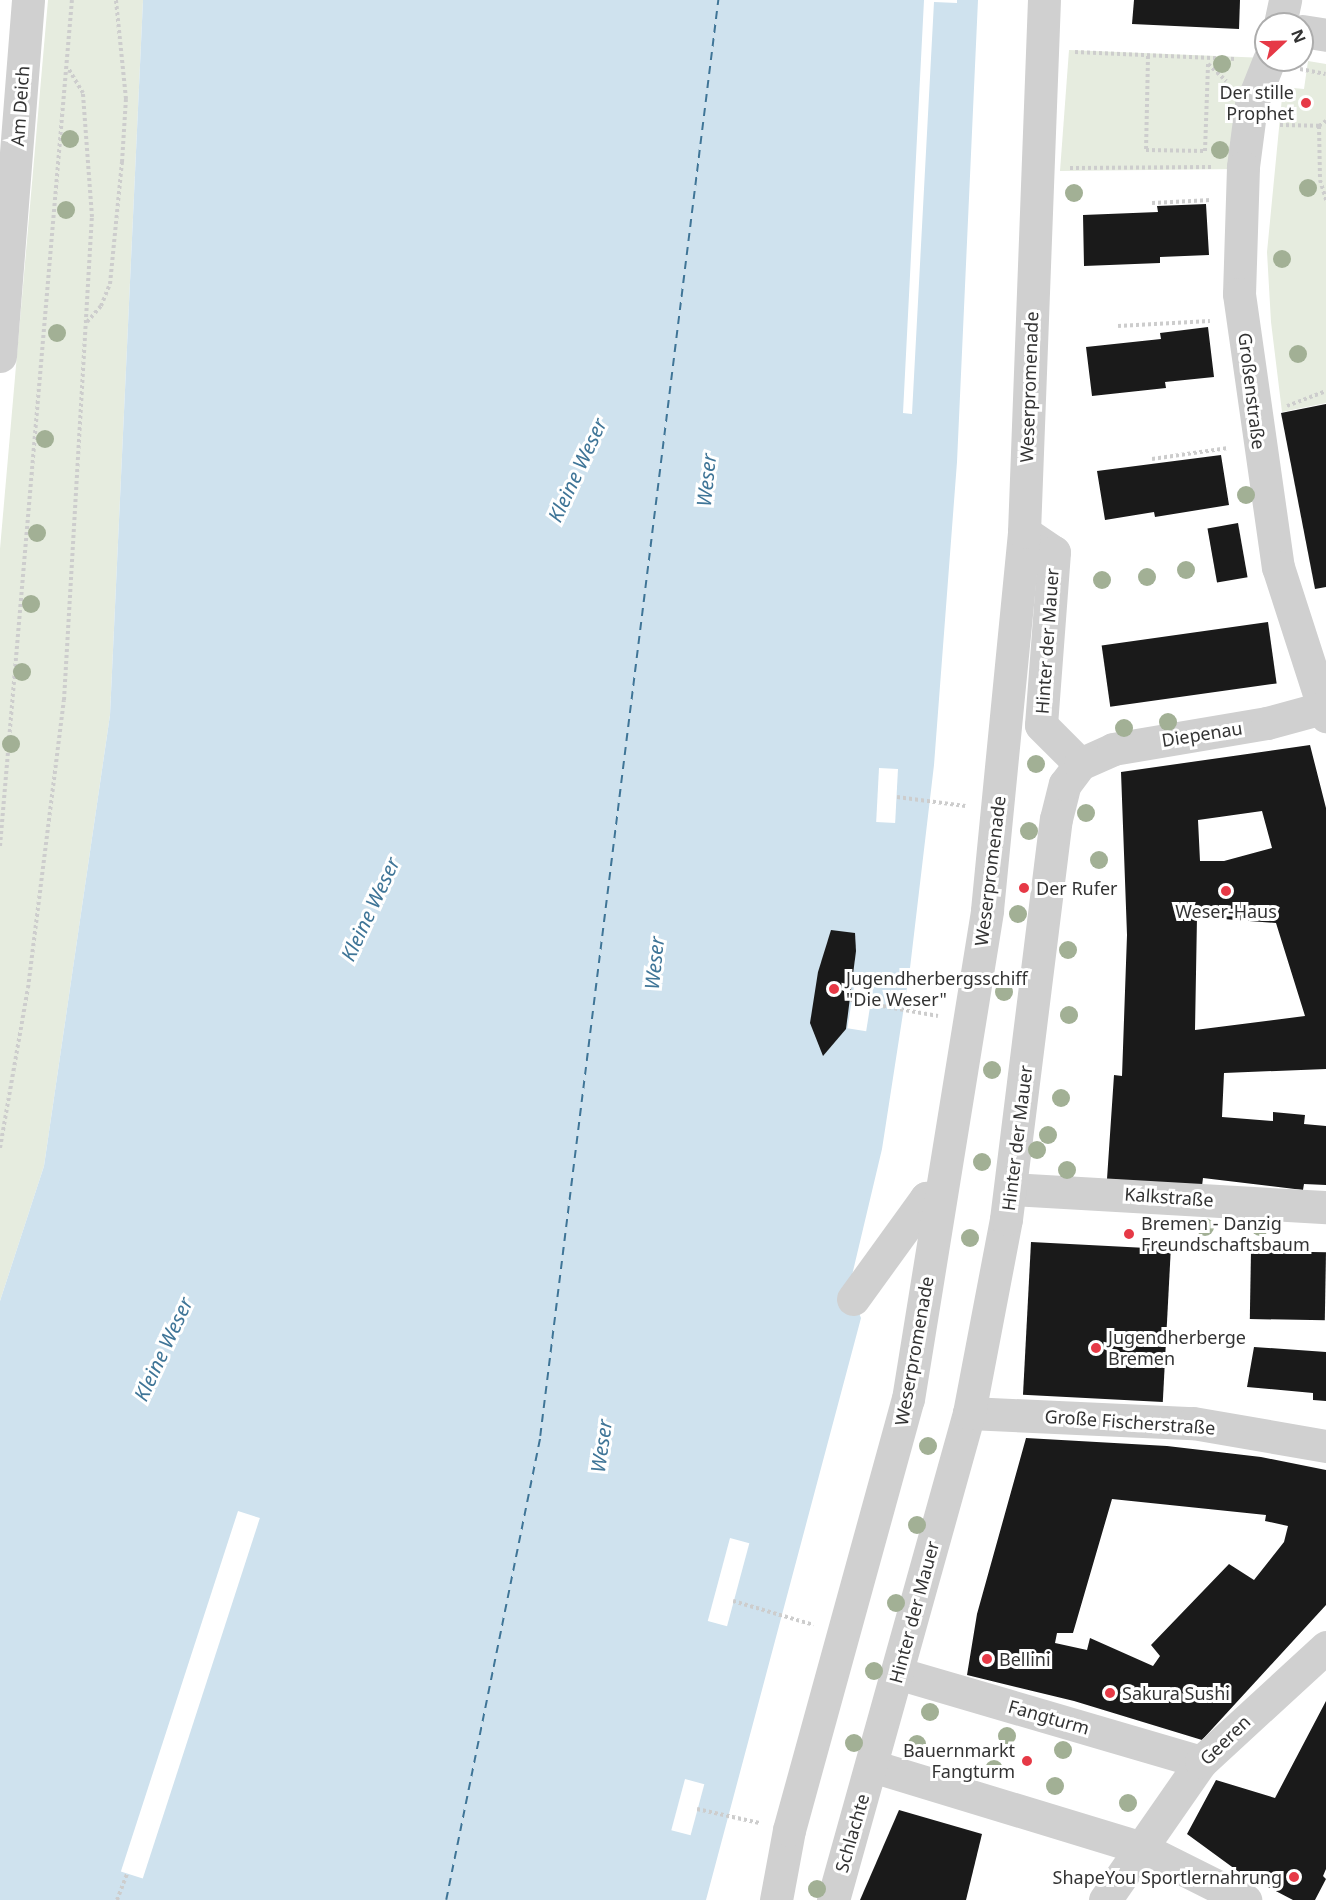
<!DOCTYPE html>
<meta charset="utf-8">
<style>
body{margin:0}
#map{position:relative;width:1326px;height:1900px;overflow:hidden;background:#fff;font-family:"Noto Sans",sans-serif}
div>[style]{position:absolute}
[style*='--x']{left:calc(var(--x)*1px);top:calc(var(--y)*1px);width:calc(var(--w)*1px);rotate:calc(var(--a)*1deg)}
.green>*{inset:0;background:#e6ecdf}
.water>*{inset:0;background:#cfe2ee}
.pier>*{inset:0;background:#fff;transform-origin:0 0}
.ferry>*{height:1.5px;margin-top:-0.75px;transform-origin:0;background:repeating-linear-gradient(90deg,#3f7597 0 8px,transparent 0 14px)}
.building>*{inset:0;background:#1a1a1a;transform-origin:0 0}
.path>*{height:4px;margin-top:-2px;transform-origin:0;background:repeating-linear-gradient(90deg,#cdcdcd 0 3px,transparent 0 6px)}
.minor>*{height:33px;margin:-16.5px;padding:0 16.5px;transform-origin:16.5px;border-radius:16.5px;background:#d0d0d0}
.trees>*{width:18px;height:18px;margin:-9px;border-radius:50%;background:#a2b095}
.dots>*{width:16px;height:16px;translate:-50% -50%;box-sizing:border-box;border:3px solid #fff;border-radius:50%}
span{translate:-50% -50%;white-space:nowrap;text-align:center;line-height:1.15;-webkit-text-stroke:6px #fff;paint-order:stroke}
.poi-label{font-size:18px;color:#333}
.right{translate:-100% -50%;text-align:right}
.left{translate:0 -50%;text-align:left}
.street-label{font-size:18px;color:#333}
.water-label{font-size:20px;color:#3f7597;font-style:italic}
.north{position:absolute;left:1254px;top:12px;width:60px;height:60px;box-sizing:border-box;background:#fff;border:2px solid #adadad;border-radius:50%;rotate:68deg;font-size:16px;font-weight:700;line-height:24px;text-align:center;color:#333}
.north::after{content:'';display:block;margin:auto;width:21px;height:27px;background:#e63946;clip-path:polygon(50% 0,100% 100%,50% 72%,0 100%)}
</style>
<div id="map">
<div class="green">
<i style="clip-path:polygon(48px 0,143px 0,110px 715px,44px 1166px,0 1301px,0 549px)"></i>
<i style="clip-path:polygon(1069px 50px,1266px 58px,1241px 169px,1060px 171px)"></i>
<i style="clip-path:polygon(1308px 61px,1326px 64px,1326px 403px,1282px 412px,1271px 322px,1267px 252px,1283px 87px,1304px 89px)"></i>
</div>
<div class="water">
<i style="clip-path:polygon(143px 0,978px 0,957px 462px,934px 765px,910px 968px,882px 1149px,849px 1288px,861px 1318px,706px 1900px,0 1900px,0 1301px,44px 1166px,110px 715px)"></i>
</div>
<div class="pier">
<i style="clip-path:polygon(924px 0,957px 0,957px 3px,934px 2px,912px 414px,903px 413px)"></i>
<i style="left:879px;top:768px;width:19px;height:54px;rotate:3deg"></i>
<i style="left:856px;top:974px;width:19px;height:55px;rotate:9deg"></i>
<i style="left:238px;top:1511px;width:23px;height:379px;rotate:18deg"></i>
<i style="left:730px;top:1538px;width:20px;height:86px;rotate:15deg"></i>
<i style="left:685px;top:1779px;width:20px;height:53px;rotate:15deg"></i>
</div>
<div class="ferry">
<i style="--x:446;--y:1900;--w:473;--a:-78.5"></i>
<i style="--x:540;--y:1436;--w:1447;--a:-82.93"></i>
</div>
<div class="building">
<i style="clip-path:polygon(1134px 0,1240px 0,1239px 29px,1132px 24px)"></i>
<i style="clip-path:polygon(1206px 204px,1209px 255px,1160px 257px,1160px 263px,1084px 266px,1083px 215px,1158px 212px,1157px 206px)"></i>
<i style="clip-path:polygon(1208px 327px,1214px 377px,1165px 382px,1166px 388px,1092px 396px,1086px 347px,1161px 339px,1160px 333px)"></i>
<i style="clip-path:polygon(1326px 404px,1326px 587px,1315px 589px,1281px 413px)"></i>
<i style="clip-path:polygon(1221px 455px,1229px 505px,1155px 517px,1154px 512px,1105px 520px,1097px 471px)"></i>
<i style="left:1238px;top:523px;width:55px;height:31px;rotate:80deg"></i>
<i style="left:1268px;top:622px;width:62px;height:168px;rotate:82deg"></i>
<i style="clip-path:polygon(evenodd,1310px 745px,1326px 808px,1326px 1069px,1224px 1073px,1222px 1117px,1273px 1121px,1273px 1112px,1305px 1115px,1304px 1124px,1326px 1126px,1326px 1185px,1304px 1184px,1303px 1190px,1203px 1178px,1202px 1186px,1107px 1179px,1114px 1075px,1122px 1076px,1127px 935px,1121px 772px,1310px 745px,1262px 811px,1272px 848px,1224px 861px,1200px 861px,1198px 820px,1262px 811px,1310px 745px,1197px 917px,1276px 923px,1305px 1016px,1195px 1030px,1197px 917px)"></i>
<i style="clip-path:polygon(831px 930px,855px 933px,856px 951px,846px 1029px,823px 1056px,810px 1023px,818px 972px)"></i>
<i style="left:1031px;top:1242px;width:140px;height:153px;rotate:3deg"></i>
<i style="left:1251px;top:1251px;width:75px;height:68px;rotate:1deg"></i>
<i style="clip-path:polygon(1254px 1347px,1326px 1352px,1326px 1401px,1313px 1400px,1313px 1393px,1247px 1387px)"></i>
<i style="clip-path:polygon(evenodd,1026px 1438px,1167px 1446px,1261px 1457px,1326px 1470px,1326px 1605px,1202px 1740px,1074px 1701px,967px 1675px,977px 1614px,1026px 1438px,1112px 1499px,1266px 1515px,1265px 1521px,1288px 1526px,1284px 1542px,1254px 1580px,1229px 1564px,1151px 1645px,1160px 1656px,1153px 1666px,1090px 1638px,1087px 1650px,1055px 1643px,1057px 1633px,1073px 1633px,1112px 1499px)"></i>
<i style="clip-path:polygon(1326px 1701px,1326px 1869px,1323px 1876px,1326px 1879px,1315px 1900px,1293px 1900px,1239px 1872px,1187px 1834px,1216px 1780px,1275px 1798px)"></i>
<i style="clip-path:polygon(899px 1810px,982px 1834px,966px 1900px,860px 1900px)"></i>
</div>
<div class="path">
<i style="--x:1075;--y:52;--w:160;--a:2.5"></i>
<i style="--x:1148;--y:56;--w:94;--a:91.2"></i>
<i style="--x:1146;--y:150;--w:59;--a:1"></i>
<i style="--x:1205;--y:151;--w:87;--a:-88"></i>
<i style="--x:1208;--y:64;--w:25;--a:43"></i>
<i style="--x:1300;--y:69;--w:26;--a:11"></i>
<i style="--x:1280;--y:125;--w:39;--a:1"></i>
<i style="--x:1319;--y:126;--w:9;--a:-36"></i>
<i style="--x:1319;--y:126;--w:54;--a:88.9"></i>
<i style="--x:1320;--y:180;--w:21;--a:73"></i>
<i style="--x:1070;--y:168;--w:142;--a:-0.4"></i>
<i style="--x:1152;--y:203;--w:59;--a:-2.9"></i>
<i style="--x:87;--y:322;--w:21;--a:-49"></i>
<i style="--x:101;--y:306;--w:24;--a:-68"></i>
<i style="--x:110;--y:284;--w:123;--a:-84.4"></i>
<i style="--x:122;--y:162;--w:63;--a:-86.4"></i>
<i style="--x:126;--y:99;--w:100;--a:-95.8"></i>
<i style="--x:1118;--y:326;--w:92;--a:-3.1"></i>
<i style="--x:1287;--y:406;--w:42;--a:-21"></i>
<i style="--x:1152;--y:459;--w:77;--a:-8.2"></i>
<i style="--x:897;--y:797;--w:69;--a:7.5"></i>
<i style="--x:0;--y:846;--w:849;--a:-85.14"></i>
<i style="--x:850;--y:1000;--w:2;--a:0"></i>
<i style="--x:871;--y:1004;--w:68;--a:10.2"></i>
<i style="--x:0;--y:1148;--w:162;--a:-80.1"></i>
<i style="--x:28;--y:988;--w:290;--a:-82.9"></i>
<i style="--x:64;--y:700;--w:484;--a:-86.7"></i>
<i style="--x:92;--y:217;--w:124;--a:-94.2"></i>
<i style="--x:83;--y:93;--w:29;--a:-121"></i>
<i style="--x:733;--y:1601;--w:84;--a:16.5"></i>
<i style="--x:697;--y:1809;--w:64;--a:12.7"></i>
<i style="--x:117;--y:1900;--w:28;--a:-69"></i>
</div>
<div class="minor">
<i style="--x:1280;--y:24;--w:25;--a:-78"></i>
<i style="--x:1302;--y:31;--w:24;--a:9"></i>
<i style="--x:1269;--y:60;--w:48;--a:111.8"></i>
<i style="--x:1251;--y:105;--w:63;--a:97.4"></i>
<i style="--x:1243;--y:167;--w:127;--a:91.8"></i>
<i style="--x:1239;--y:294;--w:276;--a:81.9"></i>
<i style="--x:1278;--y:567;--w:157;--a:72.1"></i>
<i style="--x:0;--y:356;--w:357;--a:-85.5"></i>
<i style="--x:1024;--y:532;--w:36;--a:34"></i>
<i style="--x:1054;--y:552;--w:173;--a:94.3"></i>
<i style="--x:1041;--y:725;--w:55;--a:45"></i>
<i style="--x:1011;--y:1189;--w:316;--a:3.3"></i>
<i style="--x:853;--y:1299;--w:125;--a:-54.1"></i>
<i style="--x:926;--y:1198;--w:13;--a:13"></i>
<i style="--x:969;--y:1413;--w:224;--a:2.6"></i>
<i style="--x:1193;--y:1423;--w:135;--a:9.8"></i>
<i style="--x:897;--y:1673;--w:317;--a:16.3"></i>
<i style="--x:872;--y:1766;--w:279;--a:16.9"></i>
<i style="--x:1139;--y:1847;--w:119;--a:26.6"></i>
<i style="--x:776;--y:1900;--w:71;--a:-79.5"></i>
<i style="--x:789;--y:1830;--w:447;--a:-74.6"></i>
<i style="--x:908;--y:1399;--w:495;--a:-80.8"></i>
<i style="--x:987;--y:910;--w:380;--a:-84.4"></i>
<i style="--x:1024;--y:532;--w:532;--a:-87.85"></i>
<i style="--x:833;--y:1900;--w:506;--a:-74.4"></i>
<i style="--x:969;--y:1413;--w:197;--a:-79.2"></i>
<i style="--x:1006;--y:1219;--w:403;--a:-82.9"></i>
<i style="--x:1056;--y:819;--w:36;--a:-76"></i>
<i style="--x:1065;--y:784;--w:25;--a:-53"></i>
<i style="--x:1080;--y:764;--w:36;--a:-24"></i>
<i style="--x:1113;--y:749;--w:156;--a:-9.6"></i>
<i style="--x:1267;--y:723;--w:61;--a:-15.2"></i>
<i style="--x:1105;--y:1900;--w:168;--a:-55.2"></i>
<i style="--x:1201;--y:1762;--w:170;--a:-42.6"></i>
</div>
<div class="trees">
<i style="left:1222px;top:64px"></i>
<i style="left:70px;top:139px"></i>
<i style="left:1220px;top:150px"></i>
<i style="left:1308px;top:188px"></i>
<i style="left:1074px;top:193px"></i>
<i style="left:66px;top:210px"></i>
<i style="left:1282px;top:259px"></i>
<i style="left:57px;top:333px"></i>
<i style="left:1298px;top:354px"></i>
<i style="left:45px;top:439px"></i>
<i style="left:1246px;top:495px"></i>
<i style="left:37px;top:533px"></i>
<i style="left:1186px;top:570px"></i>
<i style="left:1147px;top:577px"></i>
<i style="left:1102px;top:580px"></i>
<i style="left:31px;top:604px"></i>
<i style="left:22px;top:672px"></i>
<i style="left:1168px;top:722px"></i>
<i style="left:1124px;top:728px"></i>
<i style="left:11px;top:744px"></i>
<i style="left:1036px;top:764px"></i>
<i style="left:1086px;top:813px"></i>
<i style="left:1029px;top:831px"></i>
<i style="left:1099px;top:860px"></i>
<i style="left:1018px;top:914px"></i>
<i style="left:1068px;top:950px"></i>
<i style="left:1004px;top:992px"></i>
<i style="left:1069px;top:1015px"></i>
<i style="left:992px;top:1070px"></i>
<i style="left:1061px;top:1098px"></i>
<i style="left:1048px;top:1135px"></i>
<i style="left:1037px;top:1150px"></i>
<i style="left:982px;top:1162px"></i>
<i style="left:1067px;top:1170px"></i>
<i style="left:1205px;top:1227px"></i>
<i style="left:1260px;top:1227px"></i>
<i style="left:970px;top:1238px"></i>
<i style="left:928px;top:1446px"></i>
<i style="left:917px;top:1525px"></i>
<i style="left:896px;top:1603px"></i>
<i style="left:874px;top:1671px"></i>
<i style="left:930px;top:1712px"></i>
<i style="left:1007px;top:1736px"></i>
<i style="left:854px;top:1743px"></i>
<i style="left:917px;top:1744px"></i>
<i style="left:1063px;top:1750px"></i>
<i style="left:994px;top:1769px"></i>
<i style="left:1055px;top:1786px"></i>
<i style="left:1128px;top:1803px"></i>
<i style="left:817px;top:1889px"></i>
</div>
<div class="dots">
<i style="left:1306px;top:103px;background:#e63946"></i>
<i style="left:1024px;top:888px;background:#e63946"></i>
<i style="left:1226px;top:891px;background:#e63946"></i>
<i style="left:834px;top:989px;background:#e63946"></i>
<i style="left:1129px;top:1234px;background:#e63946"></i>
<i style="left:1096px;top:1348px;background:#e63946"></i>
<i style="left:987px;top:1659px;background:#e63946"></i>
<i style="left:1110px;top:1693px;background:#e63946"></i>
<i style="left:1027px;top:1761px;background:#e63946"></i>
<i style="left:1294px;top:1877px;background:#e63946"></i>
</div>
<div class="poi-label">
<span class="right" style="left:1294px;top:103px">Der stille<br>Prophet</span>
<span class="left" style="left:1036px;top:888px">Der Rufer</span>
<span style="left:1226px;top:911px">Weser-Haus</span>
<span class="left" style="left:846px;top:989px">Jugendherbergsschiff<br>"Die Weser"</span>
<span class="left" style="left:1141px;top:1234px">Bremen - Danzig<br>Freundschaftsbaum</span>
<span class="left" style="left:1108px;top:1348px">Jugendherberge<br>Bremen</span>
<span class="left" style="left:999px;top:1659px">Bellini</span>
<span class="left" style="left:1122px;top:1693px">Sakura Sushi</span>
<span class="right" style="left:1015px;top:1761px">Bauernmarkt<br>Fangturm</span>
<span class="right" style="left:1282px;top:1877px">ShapeYou Sportlernahrung</span>
</div>
<div class="street-label">
<span style="left:20px;top:106px;rotate:-86deg">Am Deich</span>
<span style="left:1029px;top:387px;rotate:-88deg">Weserpromenade</span>
<span style="left:1252px;top:391px;rotate:83deg">Großenstraße</span>
<span style="left:1047px;top:641px;rotate:-86deg">Hinter der Mauer</span>
<span style="left:1202px;top:734px;rotate:-9deg">Diepenau</span>
<span style="left:990px;top:871px;rotate:-83deg">Weserpromenade</span>
<span style="left:1017px;top:1138px;rotate:-83deg">Hinter der Mauer</span>
<span style="left:1169px;top:1197px;rotate:4deg">Kalkstraße</span>
<span style="left:914px;top:1351px;rotate:-80deg">Weserpromenade</span>
<span style="left:1130px;top:1422px;rotate:4deg">Große Fischerstraße</span>
<span style="left:914px;top:1612px;rotate:-75deg">Hinter der Mauer</span>
<span style="left:1049px;top:1717px;rotate:16deg">Fangturm</span>
<span style="left:1225px;top:1740px;rotate:-44deg">Geeren</span>
<span style="left:852px;top:1833px;rotate:-74deg">Schlachte</span>
</div>
<div class="water-label">
<span style="left:577px;top:470px;rotate:-65deg">Kleine Weser</span>
<span style="left:706px;top:480px;rotate:-84deg">Weser</span>
<span style="left:370px;top:909px;rotate:-65deg">Kleine Weser</span>
<span style="left:654px;top:963px;rotate:-84deg">Weser</span>
<span style="left:163px;top:1349px;rotate:-65deg">Kleine Weser</span>
<span style="left:601px;top:1446px;rotate:-82deg">Weser</span>
</div>
<div class="north">N</div>
</div>
